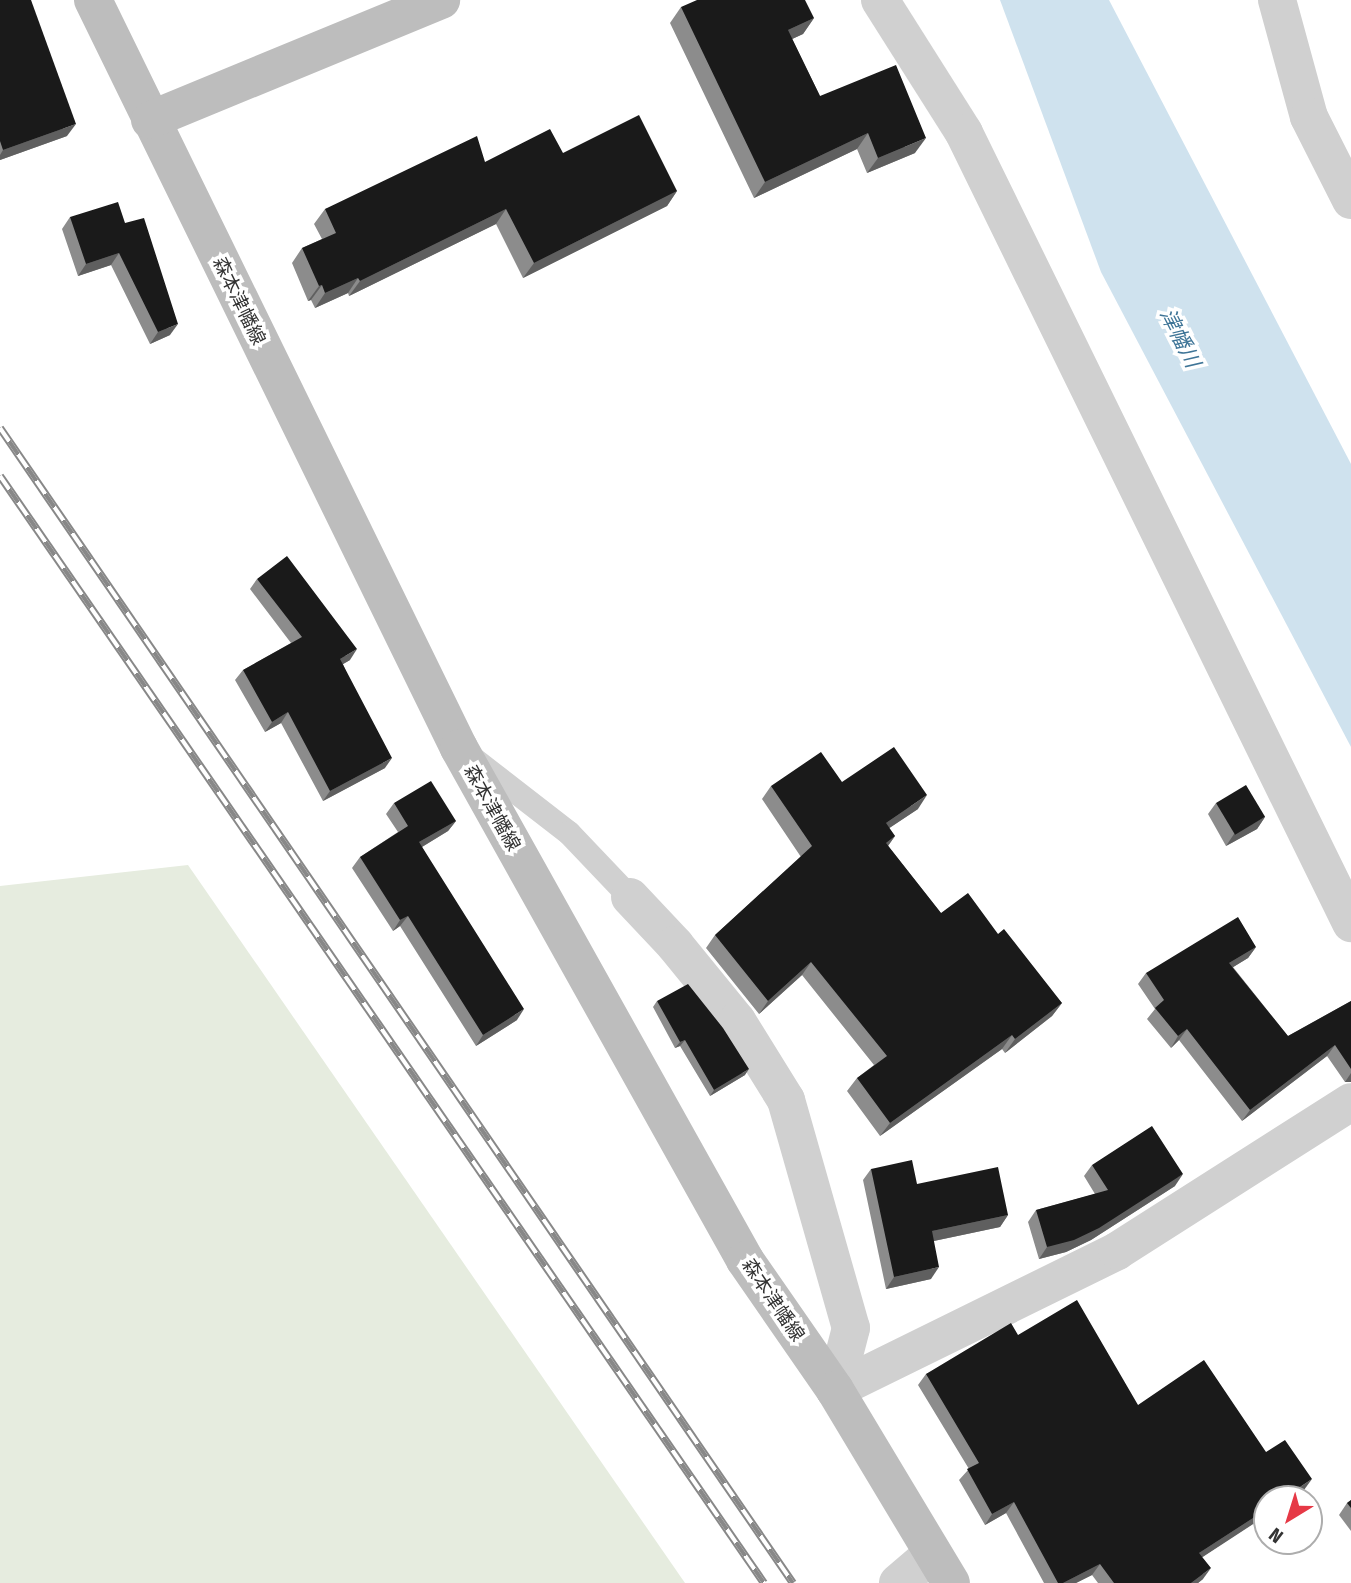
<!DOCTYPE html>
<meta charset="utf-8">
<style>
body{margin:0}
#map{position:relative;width:1351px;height:1583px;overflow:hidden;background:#fff;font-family:"Fira Sans Condensed","Noto Sans JP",sans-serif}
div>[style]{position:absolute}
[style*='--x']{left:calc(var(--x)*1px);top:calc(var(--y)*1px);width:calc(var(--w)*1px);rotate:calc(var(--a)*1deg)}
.green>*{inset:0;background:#e6ecdf}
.water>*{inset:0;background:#cfe2ee}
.lane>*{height:24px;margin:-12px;padding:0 12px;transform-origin:12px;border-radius:12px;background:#d0d0d0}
.street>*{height:38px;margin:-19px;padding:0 19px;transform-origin:19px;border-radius:19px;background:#d0d0d0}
.secondary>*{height:38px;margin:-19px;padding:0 19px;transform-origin:19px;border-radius:19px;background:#bdbdbd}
.rail>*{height:8px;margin-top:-4px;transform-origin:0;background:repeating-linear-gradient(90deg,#fff 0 16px,#888 0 32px);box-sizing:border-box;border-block:2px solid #888}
.wall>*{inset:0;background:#8c8c8c}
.shaded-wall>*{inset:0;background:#5f5f5f}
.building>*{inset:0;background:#1a1a1a;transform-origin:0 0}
span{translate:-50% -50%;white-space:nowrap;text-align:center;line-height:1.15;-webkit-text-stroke:7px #fff;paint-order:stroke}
.street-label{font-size:19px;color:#333}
.water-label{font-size:21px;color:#3f7597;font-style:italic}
.north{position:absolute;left:1253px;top:1485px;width:70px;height:70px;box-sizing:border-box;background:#fff;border:2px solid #adadad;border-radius:50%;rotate:218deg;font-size:19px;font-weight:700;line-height:28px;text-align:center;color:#333}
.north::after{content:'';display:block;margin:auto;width:24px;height:32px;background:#e63946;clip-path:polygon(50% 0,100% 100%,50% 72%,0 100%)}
</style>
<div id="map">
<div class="green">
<i style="clip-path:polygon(188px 865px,685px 1583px,0 1583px,0 886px)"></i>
</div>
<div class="water">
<i style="clip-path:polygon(1000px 0,1109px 0,1351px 464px,1351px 747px,1101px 272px)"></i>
</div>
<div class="lane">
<i style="--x:471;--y:757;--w:124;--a:37.8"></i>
<i style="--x:569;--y:833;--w:88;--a:46.4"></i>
</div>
<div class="street">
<i style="--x:880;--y:0;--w:157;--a:57.7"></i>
<i style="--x:964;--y:133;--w:880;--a:63.9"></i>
<i style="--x:1277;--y:0;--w:121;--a:74.7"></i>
<i style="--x:1309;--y:117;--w:93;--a:63.2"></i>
<i style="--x:630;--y:897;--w:66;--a:46.8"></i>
<i style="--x:675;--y:945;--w:98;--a:50.8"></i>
<i style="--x:737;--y:1021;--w:93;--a:58.2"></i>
<i style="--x:786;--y:1100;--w:237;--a:74.1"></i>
<i style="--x:851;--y:1328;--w:64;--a:104.5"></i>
<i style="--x:835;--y:1390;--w:314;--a:-26.2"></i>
<i style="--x:1117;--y:1251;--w:277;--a:-32.5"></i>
<i style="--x:898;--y:1583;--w:45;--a:-40.5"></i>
</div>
<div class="secondary">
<i style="--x:93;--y:0;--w:833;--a:63.93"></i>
<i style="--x:459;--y:748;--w:586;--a:60.81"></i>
<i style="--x:745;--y:1260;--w:158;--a:55.3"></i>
<i style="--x:835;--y:1390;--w:225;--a:59"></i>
<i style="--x:150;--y:120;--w:315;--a:-22.4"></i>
</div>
<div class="rail">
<i style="--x:0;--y:428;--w:1401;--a:55.53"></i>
<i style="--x:0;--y:476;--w:1345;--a:55.39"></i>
</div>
<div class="wall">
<i style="clip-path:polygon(0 0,67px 136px,0 160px)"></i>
<i style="clip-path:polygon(681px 7px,814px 18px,803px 34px,792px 39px,820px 96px,915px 153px,867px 173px,857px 149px,754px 198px,670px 23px)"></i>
<i style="clip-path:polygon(563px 153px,677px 191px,667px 206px,523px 278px,496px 224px,349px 296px,348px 293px,315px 308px,311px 300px,308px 301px,292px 263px,302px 248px,322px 239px,314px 224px,325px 209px,485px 162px)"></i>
<i style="clip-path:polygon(70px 217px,125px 223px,170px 335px,150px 344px,111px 265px,78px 276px,62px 229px)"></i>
<i style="clip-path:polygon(257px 579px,350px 660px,343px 664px,385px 768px,323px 801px,281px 723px,265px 732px,235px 680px,243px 670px,291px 643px,250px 589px)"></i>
<i style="clip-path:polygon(842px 782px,918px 809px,889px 828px,895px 836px,888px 846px,941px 913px,998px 934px,1062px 1003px,1052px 1016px,1005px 1053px,1002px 1049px,880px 1136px,847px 1091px,857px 1078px,874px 1065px,802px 975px,759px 1014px,706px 948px,715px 935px,801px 857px,762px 799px,771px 786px)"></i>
<i style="clip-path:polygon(394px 803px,456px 821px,448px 831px,422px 847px,517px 1020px,476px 1046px,400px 926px,393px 931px,352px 868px,360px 857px,398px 832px,386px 814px)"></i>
<i style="clip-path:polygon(1216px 803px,1265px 817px,1257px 829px,1226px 846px,1208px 814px)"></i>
<i style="clip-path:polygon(1256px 947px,1248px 958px,1233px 967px,1288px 1036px,1351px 1001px,1351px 1082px,1345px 1082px,1327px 1056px,1242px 1121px,1179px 1040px,1171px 1048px,1147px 1019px,1155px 1009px,1138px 984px,1146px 973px)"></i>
<i style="clip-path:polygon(657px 1001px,745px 1075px,710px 1096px,680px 1046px,675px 1048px,653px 1007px)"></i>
<i style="clip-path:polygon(1092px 1165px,1175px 1186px,1091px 1240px,1066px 1252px,1039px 1259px,1028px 1222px,1036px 1210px,1095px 1194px,1084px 1176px)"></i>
<i style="clip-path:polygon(871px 1169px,917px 1184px,1008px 1215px,1000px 1227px,934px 1241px,931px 1279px,886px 1289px,863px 1180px)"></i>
<i style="clip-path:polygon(1018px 1335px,1138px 1405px,1266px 1452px,1304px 1490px,1202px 1557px,1203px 1579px,1198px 1583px,1098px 1583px,1092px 1575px,1076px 1583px,1044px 1583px,1006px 1513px,985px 1525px,959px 1480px,969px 1469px,918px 1385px,926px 1374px)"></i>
<i style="clip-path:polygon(1351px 1500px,1351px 1531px,1339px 1515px,1347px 1503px)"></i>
</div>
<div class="shaded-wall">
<i style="clip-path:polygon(814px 18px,803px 34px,777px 46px,788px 30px)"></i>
<i style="clip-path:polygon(76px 124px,67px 136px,0 160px,0 155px,3px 150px)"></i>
<i style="clip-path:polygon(868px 133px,857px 149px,754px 198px,765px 182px)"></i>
<i style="clip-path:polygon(926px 138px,915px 153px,867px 173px,878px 158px)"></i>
<i style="clip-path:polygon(677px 191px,667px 206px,523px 278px,534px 263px)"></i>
<i style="clip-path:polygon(506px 209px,496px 224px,349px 296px,360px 281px)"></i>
<i style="clip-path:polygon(119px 253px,111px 265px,78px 276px,86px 264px)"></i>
<i style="clip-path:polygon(358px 278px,348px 293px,315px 308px,325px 293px)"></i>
<i style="clip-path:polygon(322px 285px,311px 300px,308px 301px,319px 286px)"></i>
<i style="clip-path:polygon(178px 324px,170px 335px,150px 344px,158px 332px)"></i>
<i style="clip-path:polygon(357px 649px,350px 660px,333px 670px,340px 659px)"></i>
<i style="clip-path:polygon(288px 712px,281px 723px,265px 732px,272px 722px)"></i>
<i style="clip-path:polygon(392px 758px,385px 768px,323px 801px,330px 791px)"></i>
<i style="clip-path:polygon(927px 795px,918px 809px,876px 837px,886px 823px)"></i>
<i style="clip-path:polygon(1265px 817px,1257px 829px,1226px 846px,1234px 834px)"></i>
<i style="clip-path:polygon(456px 821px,448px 831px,412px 853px,419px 842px)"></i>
<i style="clip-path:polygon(895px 836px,885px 850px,886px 843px)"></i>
<i style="clip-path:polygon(408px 916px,400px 926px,393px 931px,400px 920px)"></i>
<i style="clip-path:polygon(1256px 947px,1248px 958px,1222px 974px,1229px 963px)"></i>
<i style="clip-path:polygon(811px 962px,802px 975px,759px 1014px,768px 1001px)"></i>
<i style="clip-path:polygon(1062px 1003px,1052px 1016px,1005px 1053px,1015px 1039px)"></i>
<i style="clip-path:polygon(524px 1009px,517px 1020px,476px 1046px,483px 1035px)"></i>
<i style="clip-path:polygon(1187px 1029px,1179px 1040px,1171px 1048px,1178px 1036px)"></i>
<i style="clip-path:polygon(1012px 1035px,1002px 1049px,880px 1136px,890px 1123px)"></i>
<i style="clip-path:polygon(685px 1040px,680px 1046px,675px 1048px,680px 1042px)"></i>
<i style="clip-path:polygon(1335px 1045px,1327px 1056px,1242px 1121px,1250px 1110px)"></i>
<i style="clip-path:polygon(749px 1069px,745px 1075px,710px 1096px,714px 1090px)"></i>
<i style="clip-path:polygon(1351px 1073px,1351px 1082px,1345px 1082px)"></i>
<i style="clip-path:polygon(1183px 1174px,1175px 1186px,1091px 1240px,1066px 1252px,1039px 1259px,1047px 1247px)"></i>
<i style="clip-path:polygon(1008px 1215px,1000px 1227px,924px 1243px,932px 1231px)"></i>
<i style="clip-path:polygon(939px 1267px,931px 1279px,886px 1289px,894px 1277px)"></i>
<i style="clip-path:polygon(1312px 1479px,1304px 1490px,1291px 1499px,1282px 1499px)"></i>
<i style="clip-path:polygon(1014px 1502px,1006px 1513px,985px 1525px,992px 1514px)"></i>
<i style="clip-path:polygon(1267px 1509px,1267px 1515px,1192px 1564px,1199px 1553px)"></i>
<i style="clip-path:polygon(1100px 1564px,1092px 1575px,1076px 1583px,1063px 1583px)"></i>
<i style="clip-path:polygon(1211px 1568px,1203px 1579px,1198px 1583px,1191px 1583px)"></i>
</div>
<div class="building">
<i style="clip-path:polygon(0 0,31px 0,76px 124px,3px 150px,0 141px)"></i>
<i style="clip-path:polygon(697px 0,805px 0,814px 18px,788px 30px,820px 96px,896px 65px,926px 138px,878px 158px,868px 133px,765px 182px,681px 7px)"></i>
<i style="clip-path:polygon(639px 115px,677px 191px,534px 263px,506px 209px,360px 281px,358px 278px,325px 293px,322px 285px,319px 286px,302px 248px,336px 233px,325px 209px,477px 136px,485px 162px,550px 129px,563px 153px)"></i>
<i style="clip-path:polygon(118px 202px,125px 223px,144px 218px,178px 324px,158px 332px,119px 253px,86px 264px,70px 217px)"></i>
<i style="clip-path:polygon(287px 556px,357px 649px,340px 659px,392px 758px,330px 791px,288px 712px,272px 722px,243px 670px,302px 637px,257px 579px)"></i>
<i style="clip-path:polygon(894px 747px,927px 795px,886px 823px,895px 836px,886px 843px,941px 913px,968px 893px,998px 934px,1004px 929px,1062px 1003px,1015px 1039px,1012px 1035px,890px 1123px,857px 1078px,887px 1056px,811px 962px,768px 1001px,715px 935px,812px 846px,771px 786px,821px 752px,842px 782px)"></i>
<i style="clip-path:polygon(431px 781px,456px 821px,419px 842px,524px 1009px,483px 1035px,408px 916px,400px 920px,360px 857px,408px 826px,394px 803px)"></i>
<i style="left:1246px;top:785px;width:37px;height:35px;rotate:59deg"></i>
<i style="clip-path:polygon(1238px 917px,1256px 947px,1229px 963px,1288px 1036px,1351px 1001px,1351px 1069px,1335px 1045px,1250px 1110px,1187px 1029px,1178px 1036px,1155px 1008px,1164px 1000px,1146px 973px)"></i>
<i style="clip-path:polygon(688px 984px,723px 1028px,749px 1069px,714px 1090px,685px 1040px,680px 1042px,657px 1001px)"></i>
<i style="clip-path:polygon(1152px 1126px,1183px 1174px,1099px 1228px,1074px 1240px,1047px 1247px,1036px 1210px,1108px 1190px,1092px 1165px)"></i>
<i style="clip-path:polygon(912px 1160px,917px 1184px,998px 1167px,1008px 1215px,932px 1231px,939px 1267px,894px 1277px,871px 1169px)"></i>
<i style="clip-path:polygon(1077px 1300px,1138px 1405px,1204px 1360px,1266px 1452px,1285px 1440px,1312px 1479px,1282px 1499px,1267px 1499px,1267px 1509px,1199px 1553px,1211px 1568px,1191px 1583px,1114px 1583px,1100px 1564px,1063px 1583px,1058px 1583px,1014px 1502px,992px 1514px,967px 1469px,979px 1463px,926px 1374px,1011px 1323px,1018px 1335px)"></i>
<i style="clip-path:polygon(1351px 1500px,1351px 1508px,1347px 1503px)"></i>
</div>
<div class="street-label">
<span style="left:239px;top:301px;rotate:64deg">森本津幡線</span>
<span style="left:492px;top:808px;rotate:61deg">森本津幡線</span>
<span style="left:773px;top:1300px;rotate:56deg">森本津幡線</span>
</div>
<div class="water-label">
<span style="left:1180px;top:338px;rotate:63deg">津幡川</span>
</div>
<div class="north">N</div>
</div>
